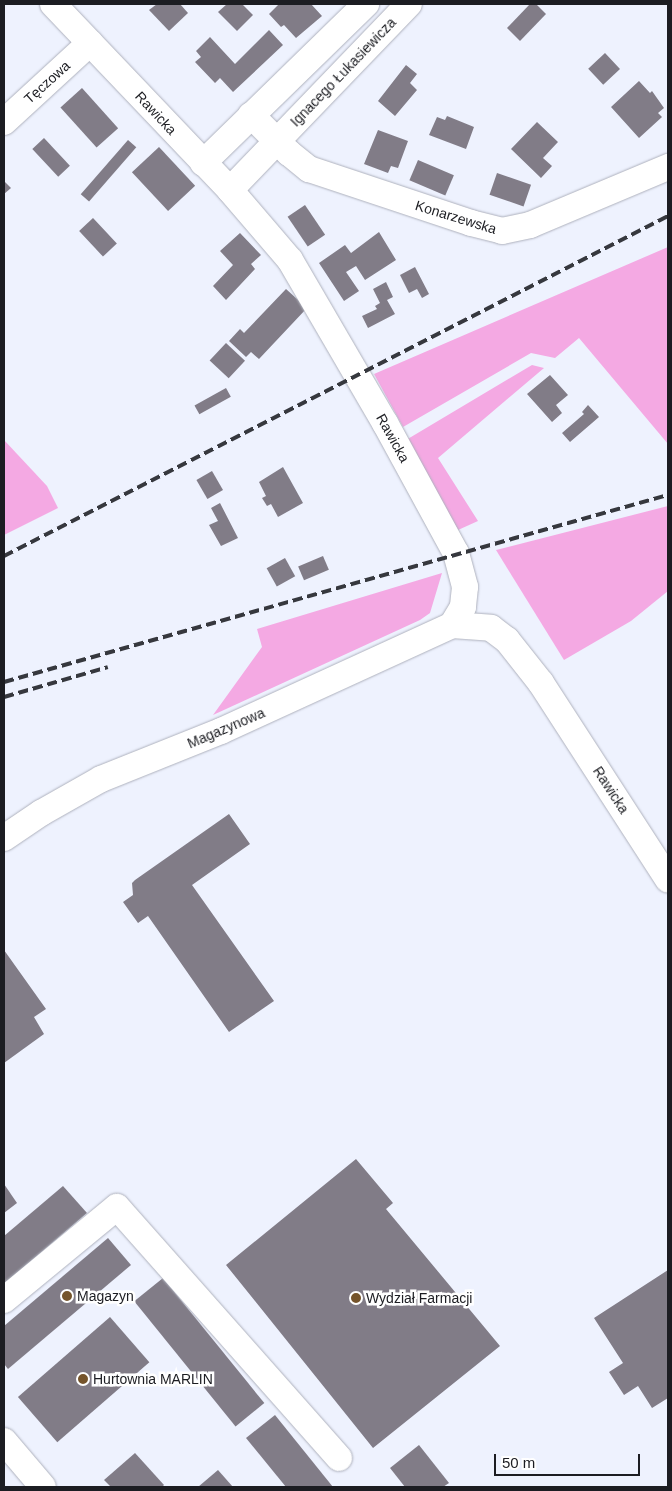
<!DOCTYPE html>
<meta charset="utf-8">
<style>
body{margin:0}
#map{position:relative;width:672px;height:1491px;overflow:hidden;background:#eef2fe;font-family:Helvetica,sans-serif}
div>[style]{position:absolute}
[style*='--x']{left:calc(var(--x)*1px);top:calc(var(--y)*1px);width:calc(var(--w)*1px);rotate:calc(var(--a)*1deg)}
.green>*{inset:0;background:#f4a9e3}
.building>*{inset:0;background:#817c87;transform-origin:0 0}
.roads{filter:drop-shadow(0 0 1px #aeb1bd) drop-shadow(0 0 1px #aeb1bd)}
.minor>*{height:26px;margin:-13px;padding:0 13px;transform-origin:13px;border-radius:13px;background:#fff}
.rail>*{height:4px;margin-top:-2px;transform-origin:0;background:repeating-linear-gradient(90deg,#36383e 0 10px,transparent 0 15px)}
.dots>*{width:14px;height:14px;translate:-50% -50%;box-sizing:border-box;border:2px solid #fff;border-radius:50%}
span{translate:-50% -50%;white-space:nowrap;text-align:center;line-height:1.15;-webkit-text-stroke:5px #fff;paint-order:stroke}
.street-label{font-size:14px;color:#1c1d22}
.poi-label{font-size:14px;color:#1c1d22}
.left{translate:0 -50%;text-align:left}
.frame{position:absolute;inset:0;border:5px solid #1c1d22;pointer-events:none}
.scale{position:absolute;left:494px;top:1454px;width:146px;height:22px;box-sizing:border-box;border:2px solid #1c1d22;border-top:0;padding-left:6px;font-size:15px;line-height:18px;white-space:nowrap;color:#1c1d22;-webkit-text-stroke:4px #fff;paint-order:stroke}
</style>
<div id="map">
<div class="green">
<i style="clip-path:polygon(668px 247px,668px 444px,579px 338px,555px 358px,531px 353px,403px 427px,374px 374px)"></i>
<i style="clip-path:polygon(532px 365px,544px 368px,438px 458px,478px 521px,458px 530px,406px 440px)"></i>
<i style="clip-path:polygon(4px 440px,47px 486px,58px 508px,4px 535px)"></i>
<i style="clip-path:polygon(668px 506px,668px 591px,631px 621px,564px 660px,496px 550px)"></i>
<i style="clip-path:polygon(442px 573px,430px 613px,420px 620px,213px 715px,262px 647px,257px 629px)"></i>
</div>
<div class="building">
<i style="clip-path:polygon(157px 4px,180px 4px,188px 13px,169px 31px,149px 10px)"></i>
<i style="clip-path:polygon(227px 4px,242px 4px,253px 15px,237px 31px,218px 12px)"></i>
<i style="clip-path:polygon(279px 4px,311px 4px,322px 16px,296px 38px,284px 25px,281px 27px,269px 14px)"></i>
<i style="clip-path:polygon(530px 4px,536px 4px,546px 14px,520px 41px,507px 28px)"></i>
<i style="clip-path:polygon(269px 30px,283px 45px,233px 92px,220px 78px,215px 83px,195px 62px,201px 57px,196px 51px,210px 37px,235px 64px)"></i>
<i style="left:605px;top:53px;width:22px;height:23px;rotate:47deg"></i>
<i style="clip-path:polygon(406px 65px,417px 74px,410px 83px,417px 90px,395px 116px,378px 101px)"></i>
<i style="clip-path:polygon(639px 81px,650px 93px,652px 91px,664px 108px,658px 113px,662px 117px,639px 138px,611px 107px)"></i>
<i style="left:82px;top:88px;width:54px;height:29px;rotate:48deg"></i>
<i style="clip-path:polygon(447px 116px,474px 127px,466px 149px,429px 135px,437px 117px,445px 120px)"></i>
<i style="clip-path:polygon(537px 122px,558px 142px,543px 158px,552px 166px,541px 178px,511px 149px)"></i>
<i style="clip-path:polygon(378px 130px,408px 141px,398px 168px,391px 166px,388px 173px,364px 164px)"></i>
<i style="left:44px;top:138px;width:38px;height:16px;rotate:47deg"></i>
<i style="left:128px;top:140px;width:11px;height:72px;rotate:41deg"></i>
<i style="left:159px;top:147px;width:53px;height:37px;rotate:47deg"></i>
<i style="left:418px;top:160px;width:39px;height:22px;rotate:23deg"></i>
<i style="left:497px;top:173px;width:36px;height:23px;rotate:19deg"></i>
<i style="clip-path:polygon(4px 181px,11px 188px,4px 194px)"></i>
<i style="left:305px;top:205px;width:36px;height:21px;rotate:56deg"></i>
<i style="left:93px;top:218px;width:35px;height:19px;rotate:47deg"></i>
<i style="clip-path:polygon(379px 232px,396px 260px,365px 280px,356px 266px,346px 272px,359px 291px,344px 301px,319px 263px,345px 245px,351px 253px)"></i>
<i style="clip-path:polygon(240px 233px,261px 255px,251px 264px,255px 269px,226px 300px,213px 286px,233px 265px,220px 251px)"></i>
<i style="clip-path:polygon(415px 267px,429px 294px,422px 298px,417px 289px,409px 293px,400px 275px)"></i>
<i style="clip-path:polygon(386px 282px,393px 297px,387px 300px,395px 314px,368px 328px,362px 316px,377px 309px,375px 306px,380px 303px,373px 289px)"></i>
<i style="clip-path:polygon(286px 289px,307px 308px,259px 359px,251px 352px,246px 357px,229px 341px,240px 329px,244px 333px)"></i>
<i style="left:226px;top:343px;width:26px;height:24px;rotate:43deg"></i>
<i style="clip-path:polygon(550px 375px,568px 395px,556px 405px,562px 413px,552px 422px,527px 394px)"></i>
<i style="left:226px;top:388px;width:10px;height:36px;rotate:61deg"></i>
<i style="clip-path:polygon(588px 405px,599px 417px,570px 442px,562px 433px,584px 414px,582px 412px)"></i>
<i style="clip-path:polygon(283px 467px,303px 503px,278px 517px,271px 504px,267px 506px,262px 498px,266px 496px,259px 482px)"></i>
<i style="left:212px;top:471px;width:22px;height:18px;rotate:60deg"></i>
<i style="clip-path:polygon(220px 503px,238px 538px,221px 546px,209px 525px,218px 521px,211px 508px)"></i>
<i style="left:323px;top:556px;width:15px;height:27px;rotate:67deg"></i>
<i style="left:285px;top:558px;width:21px;height:21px;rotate:61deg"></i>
<i style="clip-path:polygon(229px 814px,250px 844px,192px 885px,274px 1001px,229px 1032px,148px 916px,138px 923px,123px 902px,133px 895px,132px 883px,135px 880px)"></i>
<i style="clip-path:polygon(4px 950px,46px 1009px,34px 1017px,44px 1034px,4px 1063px)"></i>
<i style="clip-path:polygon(356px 1159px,393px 1203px,386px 1209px,500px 1346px,373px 1448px,226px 1265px)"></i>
<i style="clip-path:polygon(4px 1184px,17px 1203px,4px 1213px)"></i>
<i style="clip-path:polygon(63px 1186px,87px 1213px,4px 1284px,4px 1236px)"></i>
<i style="clip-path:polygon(108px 1238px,131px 1265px,8px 1369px,4px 1364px,4px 1326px)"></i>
<i style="clip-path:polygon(668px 1270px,668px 1398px,652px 1408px,638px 1386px,624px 1395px,609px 1372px,623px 1363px,594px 1318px)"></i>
<i style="left:163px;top:1278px;width:161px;height:37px;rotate:51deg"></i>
<i style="left:110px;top:1317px;width:60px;height:122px;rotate:49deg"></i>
<i style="clip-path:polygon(275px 1415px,333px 1487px,286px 1487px,246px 1438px)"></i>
<i style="clip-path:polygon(419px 1445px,449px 1483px,443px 1487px,405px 1487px,390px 1468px)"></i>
<i style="clip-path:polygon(135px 1453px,164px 1485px,162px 1487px,111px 1487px,104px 1480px)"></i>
<i style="clip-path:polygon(218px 1470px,233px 1487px,198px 1487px)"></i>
</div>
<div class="roads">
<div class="minor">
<i style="--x:53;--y:4;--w:257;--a:46.4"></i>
<i style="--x:230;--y:190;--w:92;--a:49.4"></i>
<i style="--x:290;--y:260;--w:189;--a:59.8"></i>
<i style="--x:385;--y:423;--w:148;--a:61.4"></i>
<i style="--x:456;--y:553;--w:35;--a:75"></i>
<i style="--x:465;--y:587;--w:20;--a:96"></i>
<i style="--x:463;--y:607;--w:21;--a:121"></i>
<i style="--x:251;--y:115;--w:54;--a:45"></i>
<i style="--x:289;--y:153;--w:26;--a:39"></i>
<i style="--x:309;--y:169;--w:171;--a:18.4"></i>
<i style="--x:471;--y:223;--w:32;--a:14"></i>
<i style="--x:502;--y:231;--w:29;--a:-12"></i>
<i style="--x:530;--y:225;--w:150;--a:-22.8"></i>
<i style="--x:4;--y:122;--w:117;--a:-42.6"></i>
<i style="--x:203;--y:163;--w:228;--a:-44.3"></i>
<i style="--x:230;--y:190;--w:258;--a:-46.1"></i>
<i style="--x:4;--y:838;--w:45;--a:-34"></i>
<i style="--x:41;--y:813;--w:69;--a:-29.5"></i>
<i style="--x:101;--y:779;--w:129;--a:-21.8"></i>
<i style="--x:221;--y:731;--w:254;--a:-24.6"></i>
<i style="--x:452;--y:625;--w:39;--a:4"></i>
<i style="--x:491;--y:628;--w:20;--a:37"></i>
<i style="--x:507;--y:640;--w:55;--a:51.7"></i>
<i style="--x:541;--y:683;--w:234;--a:57.1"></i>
<i style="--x:4;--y:1300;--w:146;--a:-39.5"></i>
<i style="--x:117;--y:1207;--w:335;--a:48.5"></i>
<i style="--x:4;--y:1441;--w:60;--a:49.7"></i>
</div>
</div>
<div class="rail">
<i style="--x:4;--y:556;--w:746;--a:-27.11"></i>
<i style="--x:4;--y:682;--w:690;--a:-15.73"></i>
<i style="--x:4;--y:697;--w:108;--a:-16.1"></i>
</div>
<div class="dots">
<i style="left:67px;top:1296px;background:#75542b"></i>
<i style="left:356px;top:1298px;background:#75542b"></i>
<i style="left:83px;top:1379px;background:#75542b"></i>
</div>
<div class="street-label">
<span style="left:343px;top:72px;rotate:-46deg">Ignacego Łukasiewicza</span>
<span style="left:47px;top:82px;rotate:-42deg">Tęczowa</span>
<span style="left:156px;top:113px;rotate:47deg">Rawicka</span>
<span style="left:456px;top:217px;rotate:17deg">Konarzewska</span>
<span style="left:393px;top:438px;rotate:61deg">Rawicka</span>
<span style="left:226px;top:728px;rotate:-23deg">Magazynowa</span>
<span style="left:611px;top:790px;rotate:57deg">Rawicka</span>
</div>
<div class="poi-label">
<span class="left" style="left:77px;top:1296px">Magazyn</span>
<span class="left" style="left:366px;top:1298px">Wydział Farmacji</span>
<span class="left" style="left:93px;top:1379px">Hurtownia MARLIN</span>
</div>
<div class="frame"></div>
<div class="scale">50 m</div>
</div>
